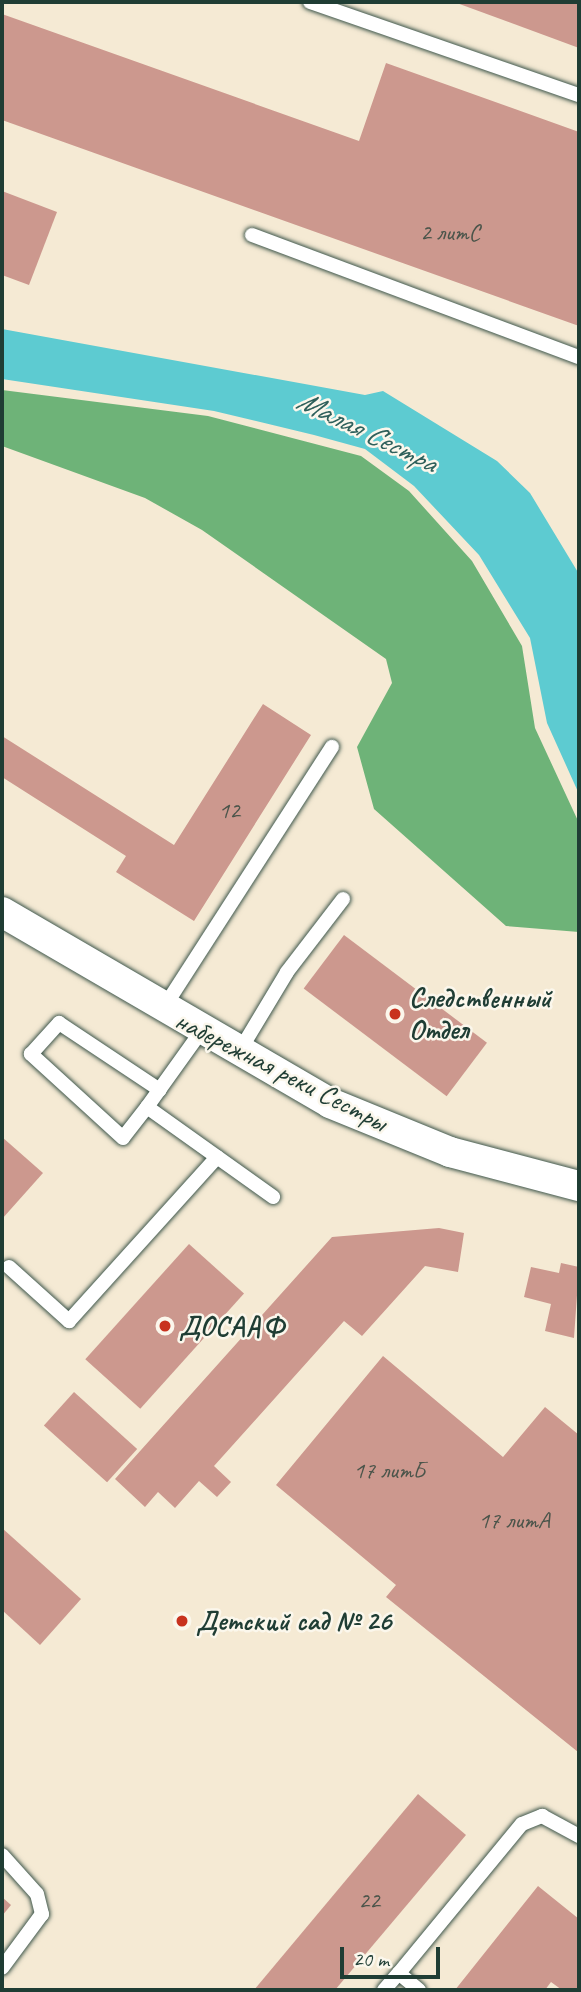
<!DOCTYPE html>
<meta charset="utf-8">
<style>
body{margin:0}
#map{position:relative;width:581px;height:1992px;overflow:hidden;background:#f5ead4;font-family:Caveat,sans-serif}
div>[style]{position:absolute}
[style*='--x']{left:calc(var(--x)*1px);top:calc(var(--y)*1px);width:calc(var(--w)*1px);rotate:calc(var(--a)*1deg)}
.forest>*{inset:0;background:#6eb378}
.water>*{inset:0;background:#5dcbd1}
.building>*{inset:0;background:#cc988e;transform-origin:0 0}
.roads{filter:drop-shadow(0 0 2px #3f574c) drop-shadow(0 0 2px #3f574c)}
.service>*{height:14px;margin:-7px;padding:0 7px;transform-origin:7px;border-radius:7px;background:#fff}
.minor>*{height:30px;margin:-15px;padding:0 15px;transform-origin:15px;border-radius:15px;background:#fff}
.dots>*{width:19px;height:19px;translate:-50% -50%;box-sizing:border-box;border:4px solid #fbf7ec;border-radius:50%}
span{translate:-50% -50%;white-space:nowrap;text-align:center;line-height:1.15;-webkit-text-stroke:5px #fbf7ec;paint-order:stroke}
.number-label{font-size:24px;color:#4a544a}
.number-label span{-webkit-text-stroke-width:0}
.poi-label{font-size:28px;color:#1f3d34;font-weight:700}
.left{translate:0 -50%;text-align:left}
.street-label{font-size:28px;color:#1f3d34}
.water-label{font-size:30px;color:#2e605b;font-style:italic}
.frame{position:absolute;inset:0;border:4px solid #1f3d34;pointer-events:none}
.scale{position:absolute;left:340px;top:1947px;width:100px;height:32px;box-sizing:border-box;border:4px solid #1f3d34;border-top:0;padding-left:9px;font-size:21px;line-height:24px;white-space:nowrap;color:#1f3d34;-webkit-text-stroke:5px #fbf7ec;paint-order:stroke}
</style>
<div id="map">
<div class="forest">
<i style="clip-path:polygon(2px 390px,208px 416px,361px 456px,409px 491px,472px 561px,522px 646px,535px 728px,579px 823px,579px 932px,506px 926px,374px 809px,357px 747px,392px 683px,386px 659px,202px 530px,145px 498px,2px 446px)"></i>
</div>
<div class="water">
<i style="clip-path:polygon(2px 329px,365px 395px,383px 391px,497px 461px,530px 493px,579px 574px,579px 794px,547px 723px,530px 638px,479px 555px,414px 486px,365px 449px,314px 435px,214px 411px,2px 379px)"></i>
</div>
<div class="building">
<i style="clip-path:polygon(454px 2px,579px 2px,579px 48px)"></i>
<i style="clip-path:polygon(2px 14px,359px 141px,386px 63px,579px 132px,579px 326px,2px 120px)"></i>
<i style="clip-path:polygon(2px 191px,57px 212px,29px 285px,2px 275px)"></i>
<i style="clip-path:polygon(263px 704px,311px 735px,194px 921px,116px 872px,126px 856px,2px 777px,2px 736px,174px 845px)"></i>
<i style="left:344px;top:935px;width:179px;height:67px;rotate:37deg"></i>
<i style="clip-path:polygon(2px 1137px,43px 1173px,2px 1219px)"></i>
<i style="clip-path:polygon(439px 1228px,464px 1233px,458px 1272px,425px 1266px,362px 1336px,344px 1321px,214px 1466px,231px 1482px,217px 1497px,199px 1481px,175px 1508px,158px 1492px,145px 1507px,115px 1479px,332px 1237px)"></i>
<i style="left:189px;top:1244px;width:74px;height:155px;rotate:42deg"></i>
<i style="clip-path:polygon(561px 1263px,579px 1267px,574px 1338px,545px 1331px,551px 1304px,524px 1297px,531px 1267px,559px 1273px)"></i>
<i style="clip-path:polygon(383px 1356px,503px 1457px,545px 1407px,579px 1435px,578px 1752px,386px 1597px,396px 1585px,276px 1485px)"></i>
<i style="left:74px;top:1392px;width:85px;height:45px;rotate:42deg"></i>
<i style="clip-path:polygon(2px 1528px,81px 1599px,40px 1645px,2px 1610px)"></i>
<i style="clip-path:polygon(418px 1794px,466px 1835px,379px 1938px,335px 1990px,254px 1990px)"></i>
<i style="clip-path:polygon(538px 1886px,579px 1919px,579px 1990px,562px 1990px,551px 1982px,545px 1990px,455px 1990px)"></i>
<i style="clip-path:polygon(2px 1897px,11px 1905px,2px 1916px)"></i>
</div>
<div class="roads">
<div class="service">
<i style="--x:310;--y:2;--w:285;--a:19.1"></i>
<i style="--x:252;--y:235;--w:349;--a:20.5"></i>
<i style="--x:163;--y:1009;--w:312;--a:-57.2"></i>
<i style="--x:200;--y:1033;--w:91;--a:125.6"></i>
<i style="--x:147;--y:1107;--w:155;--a:35.5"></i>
<i style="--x:239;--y:1052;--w:93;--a:-59"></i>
<i style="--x:287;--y:972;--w:92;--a:-52.5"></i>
<i style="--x:147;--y:1107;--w:39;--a:128"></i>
<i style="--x:123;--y:1138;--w:125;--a:-137.6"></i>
<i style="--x:31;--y:1054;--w:42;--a:-47.9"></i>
<i style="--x:59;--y:1023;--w:121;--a:33.6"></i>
<i style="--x:9;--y:1267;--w:81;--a:42"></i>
<i style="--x:69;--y:1321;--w:221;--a:-47.9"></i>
<i style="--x:2;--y:1855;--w:52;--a:48.1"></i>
<i style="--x:37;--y:1894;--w:21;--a:76"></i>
<i style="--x:42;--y:1914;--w:67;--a:126.5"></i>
<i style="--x:384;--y:1990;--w:23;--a:-49"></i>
<i style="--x:419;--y:1990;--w:26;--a:-140"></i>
<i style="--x:399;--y:1973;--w:193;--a:-50.5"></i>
<i style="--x:522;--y:1824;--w:22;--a:-22"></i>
<i style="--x:542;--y:1816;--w:42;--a:28.4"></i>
</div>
<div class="minor">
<i style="--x:2;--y:912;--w:380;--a:30.2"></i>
<i style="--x:330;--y:1103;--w:130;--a:22.2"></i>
<i style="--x:450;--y:1152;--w:133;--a:14.8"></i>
</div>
</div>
<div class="dots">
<i style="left:395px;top:1014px;background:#c8321e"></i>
<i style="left:165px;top:1326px;background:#c8321e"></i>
<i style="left:182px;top:1621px;background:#c8321e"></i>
</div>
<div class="number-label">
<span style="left:450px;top:233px">2 литС</span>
<span style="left:229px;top:811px">12</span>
<span style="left:389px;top:1471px">17 литБ</span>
<span style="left:514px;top:1521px">17 литА</span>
<span style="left:369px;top:1901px">22</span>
</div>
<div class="poi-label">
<span class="left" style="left:409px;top:1014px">Следственный<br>Отдел</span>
<span class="left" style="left:179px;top:1326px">ДОСААФ</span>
<span class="left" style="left:196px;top:1621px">Детский сад № 26</span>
</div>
<div class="street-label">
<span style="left:281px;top:1071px;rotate:27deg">набережная реки Сестры</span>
</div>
<div class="water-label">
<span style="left:367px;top:431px;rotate:26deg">Малая Сестра</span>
</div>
<div class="frame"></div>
<div class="scale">20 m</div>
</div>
